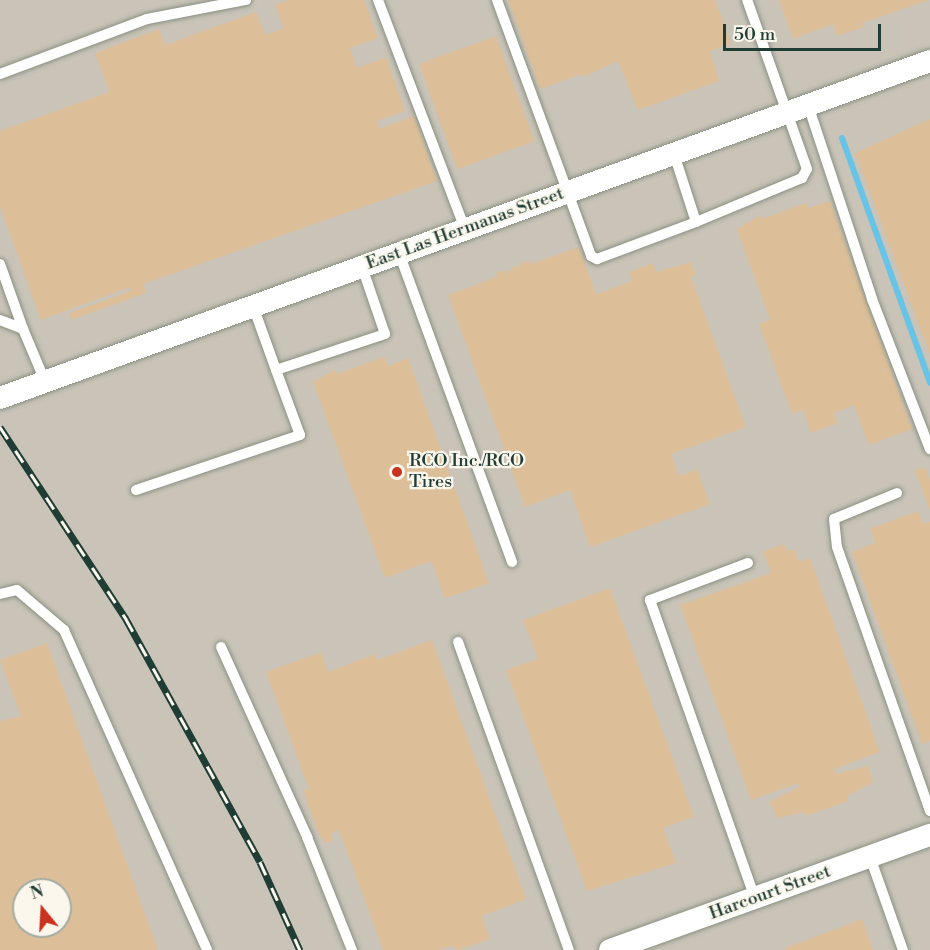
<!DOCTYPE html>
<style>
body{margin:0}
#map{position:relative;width:930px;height:950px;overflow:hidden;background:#f0e8ce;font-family:"Libre Bodoni",serif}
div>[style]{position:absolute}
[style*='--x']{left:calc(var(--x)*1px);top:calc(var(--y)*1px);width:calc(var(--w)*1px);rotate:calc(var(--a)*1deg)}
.industrial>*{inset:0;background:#c9c3b8}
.stream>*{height:6px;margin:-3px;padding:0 3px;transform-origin:3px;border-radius:3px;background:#68c4e6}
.building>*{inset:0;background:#dcbf99;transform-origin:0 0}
.roads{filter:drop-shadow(0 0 2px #889281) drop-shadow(0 0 2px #889281)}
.service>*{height:10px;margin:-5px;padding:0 5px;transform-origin:5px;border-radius:5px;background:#fff}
.minor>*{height:22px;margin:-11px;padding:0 11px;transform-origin:11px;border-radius:11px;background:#fff}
.rail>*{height:7px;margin-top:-3.5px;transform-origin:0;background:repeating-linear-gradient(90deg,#fbf7ec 0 14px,#1f3d34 0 28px);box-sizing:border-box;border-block:2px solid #1f3d34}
.dots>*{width:16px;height:16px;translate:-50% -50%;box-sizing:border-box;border:3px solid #fbf7ec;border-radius:50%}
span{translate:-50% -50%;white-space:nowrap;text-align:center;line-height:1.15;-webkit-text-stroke:4.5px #fbf7ec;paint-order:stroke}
.street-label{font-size:18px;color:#1f3d34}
.poi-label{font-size:18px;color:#1f3d34}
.left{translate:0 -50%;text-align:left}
.north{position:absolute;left:12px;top:878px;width:60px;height:60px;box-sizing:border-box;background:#fbf7ec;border:2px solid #a3ada2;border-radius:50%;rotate:342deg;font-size:16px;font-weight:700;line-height:24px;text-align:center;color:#1f3d34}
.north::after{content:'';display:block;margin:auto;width:21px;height:27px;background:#c8321e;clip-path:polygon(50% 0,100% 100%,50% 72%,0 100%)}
.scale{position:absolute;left:723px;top:24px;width:158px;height:27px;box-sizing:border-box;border:3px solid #1f3d34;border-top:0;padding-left:8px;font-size:18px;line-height:21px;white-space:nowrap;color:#1f3d34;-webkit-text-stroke:4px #fbf7ec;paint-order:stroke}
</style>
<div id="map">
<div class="industrial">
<i style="clip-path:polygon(evenodd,0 0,930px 0,930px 950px,0 950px,0 0,24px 890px,60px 890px,60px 926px,24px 926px,24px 890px)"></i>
</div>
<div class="stream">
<i style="--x:842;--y:138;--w:260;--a:70.2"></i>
</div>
<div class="building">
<i style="clip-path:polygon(288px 0,364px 0,378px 38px,350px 48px,357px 68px,386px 57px,405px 111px,377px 121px,380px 129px,414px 116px,437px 181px,143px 284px,146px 293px,71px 320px,69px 313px,131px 291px,130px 287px,41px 320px,0 207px,0 131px,109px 92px,95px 53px,159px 29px,165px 45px,256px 12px,265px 35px,284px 28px,275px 5px)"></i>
<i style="clip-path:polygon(508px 0,715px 0,731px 43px,710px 51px,719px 81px,638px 110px,618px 61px,582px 77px,581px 74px,540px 89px)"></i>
<i style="clip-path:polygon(779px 0,929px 0,862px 23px,863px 27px,837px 36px,833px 24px,793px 39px)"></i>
<i style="left:496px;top:36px;width:112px;height:82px;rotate:70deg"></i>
<i style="clip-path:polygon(930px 119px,930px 355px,855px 153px)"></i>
<i style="clip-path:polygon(830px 201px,912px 429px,869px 445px,854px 405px,834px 413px,838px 423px,811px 433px,803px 410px,792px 414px,759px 324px,770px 320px,737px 229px,761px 215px,762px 219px,806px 203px,808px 208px)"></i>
<i style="clip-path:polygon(579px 247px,596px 294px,632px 281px,629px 272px,653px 263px,656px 272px,691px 262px,696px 275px,691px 277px,746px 427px,671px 454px,679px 476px,697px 469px,710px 504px,590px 547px,570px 490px,525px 507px,448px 295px,497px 277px,496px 273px,505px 270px,506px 273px,517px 265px,522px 268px,520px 264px,530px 260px,531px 264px)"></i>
<i style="clip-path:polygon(384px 357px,388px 366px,408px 358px,489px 583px,445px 598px,431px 561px,385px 578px,313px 382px,335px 369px,337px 374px)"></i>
<i style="clip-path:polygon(925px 467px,930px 481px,930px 511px,915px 470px)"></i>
<i style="clip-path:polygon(918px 511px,923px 524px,930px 522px,930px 741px,922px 744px,852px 552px,875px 543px,870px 529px)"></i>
<i style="clip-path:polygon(784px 544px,787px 551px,794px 549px,799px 562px,810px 558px,880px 752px,834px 769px,836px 774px,868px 766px,873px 782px,847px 796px,848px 801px,806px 816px,804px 812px,778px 818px,769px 802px,799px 787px,798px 783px,751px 800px,680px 605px,771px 573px,763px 552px)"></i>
<i style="clip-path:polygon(610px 588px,694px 817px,663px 828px,676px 863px,587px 891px,506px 670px,538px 659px,523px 620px)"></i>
<i style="clip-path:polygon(432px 640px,526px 899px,482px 916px,490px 939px,459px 950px,451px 946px,439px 950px,383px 950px,339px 830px,331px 833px,333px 841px,325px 843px,320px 837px,303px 791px,309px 789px,266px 672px,321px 652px,328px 672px,375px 654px,377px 660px)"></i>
<i style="clip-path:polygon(evenodd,47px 643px,158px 950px,0 950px,0 721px,21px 716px,0 660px,47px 643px,24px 890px,60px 890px,60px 926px,24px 926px,24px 890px)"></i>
<i style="clip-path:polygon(862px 919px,873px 950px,785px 950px,785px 948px)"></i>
</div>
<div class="roads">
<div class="service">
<i style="--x:378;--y:0;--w:245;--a:69.2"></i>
<i style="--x:497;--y:0;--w:273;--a:69.8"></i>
<i style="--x:591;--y:256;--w:7;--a:27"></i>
<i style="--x:597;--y:259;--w:106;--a:-20.5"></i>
<i style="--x:696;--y:222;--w:71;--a:-107.9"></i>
<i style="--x:0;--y:74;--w:157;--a:-20.5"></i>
<i style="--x:147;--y:19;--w:101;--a:-10.9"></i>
<i style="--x:808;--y:105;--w:204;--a:71.7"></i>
<i style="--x:872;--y:299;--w:161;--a:68.9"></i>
<i style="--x:696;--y:222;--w:115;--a:-22.5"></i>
<i style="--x:802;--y:178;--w:10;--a:-61"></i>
<i style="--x:807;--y:169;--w:179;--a:-109.5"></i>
<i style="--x:399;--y:253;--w:329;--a:69.9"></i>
<i style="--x:0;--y:264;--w:69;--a:70.5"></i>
<i style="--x:253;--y:306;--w:68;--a:70.2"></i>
<i style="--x:276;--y:370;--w:115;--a:-18.3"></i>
<i style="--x:385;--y:334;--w:71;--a:-108.9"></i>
<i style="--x:0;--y:320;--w:25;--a:21"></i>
<i style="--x:23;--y:329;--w:56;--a:67.1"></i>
<i style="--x:136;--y:490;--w:173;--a:-18.5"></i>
<i style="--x:300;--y:435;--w:69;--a:-110.3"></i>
<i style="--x:897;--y:493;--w:68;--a:157.6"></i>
<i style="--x:834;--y:519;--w:28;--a:84"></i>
<i style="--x:837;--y:547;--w:280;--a:70.6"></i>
<i style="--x:748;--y:563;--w:105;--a:159.3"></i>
<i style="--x:650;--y:600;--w:316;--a:70.6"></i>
<i style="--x:0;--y:594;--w:17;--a:-13"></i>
<i style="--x:17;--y:590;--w:62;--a:40.4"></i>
<i style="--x:64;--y:630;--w:350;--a:65.9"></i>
<i style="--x:458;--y:642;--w:327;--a:70.2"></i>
<i style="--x:221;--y:647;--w:209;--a:65.6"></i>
<i style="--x:307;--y:837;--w:122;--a:68.3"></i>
<i style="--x:870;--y:857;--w:99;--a:70.5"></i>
</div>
<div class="minor">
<i style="--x:0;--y:398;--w:989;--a:-19.92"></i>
<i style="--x:610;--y:950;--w:340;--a:-19.8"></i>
</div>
</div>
<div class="rail">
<i style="--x:0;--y:427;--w:230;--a:56.7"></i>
<i style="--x:126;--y:619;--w:277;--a:61.1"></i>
<i style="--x:260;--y:862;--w:97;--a:65.6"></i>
</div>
<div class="dots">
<i style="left:397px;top:472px;background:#c8321e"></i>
</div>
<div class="street-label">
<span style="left:465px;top:229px;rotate:-20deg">East Las Hermanas Street</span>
<span style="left:770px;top:893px;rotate:-20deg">Harcourt Street</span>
</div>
<div class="poi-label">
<span class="left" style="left:409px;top:472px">RCO Inc./RCO<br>Tires</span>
</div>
<div class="north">N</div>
<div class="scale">50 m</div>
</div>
